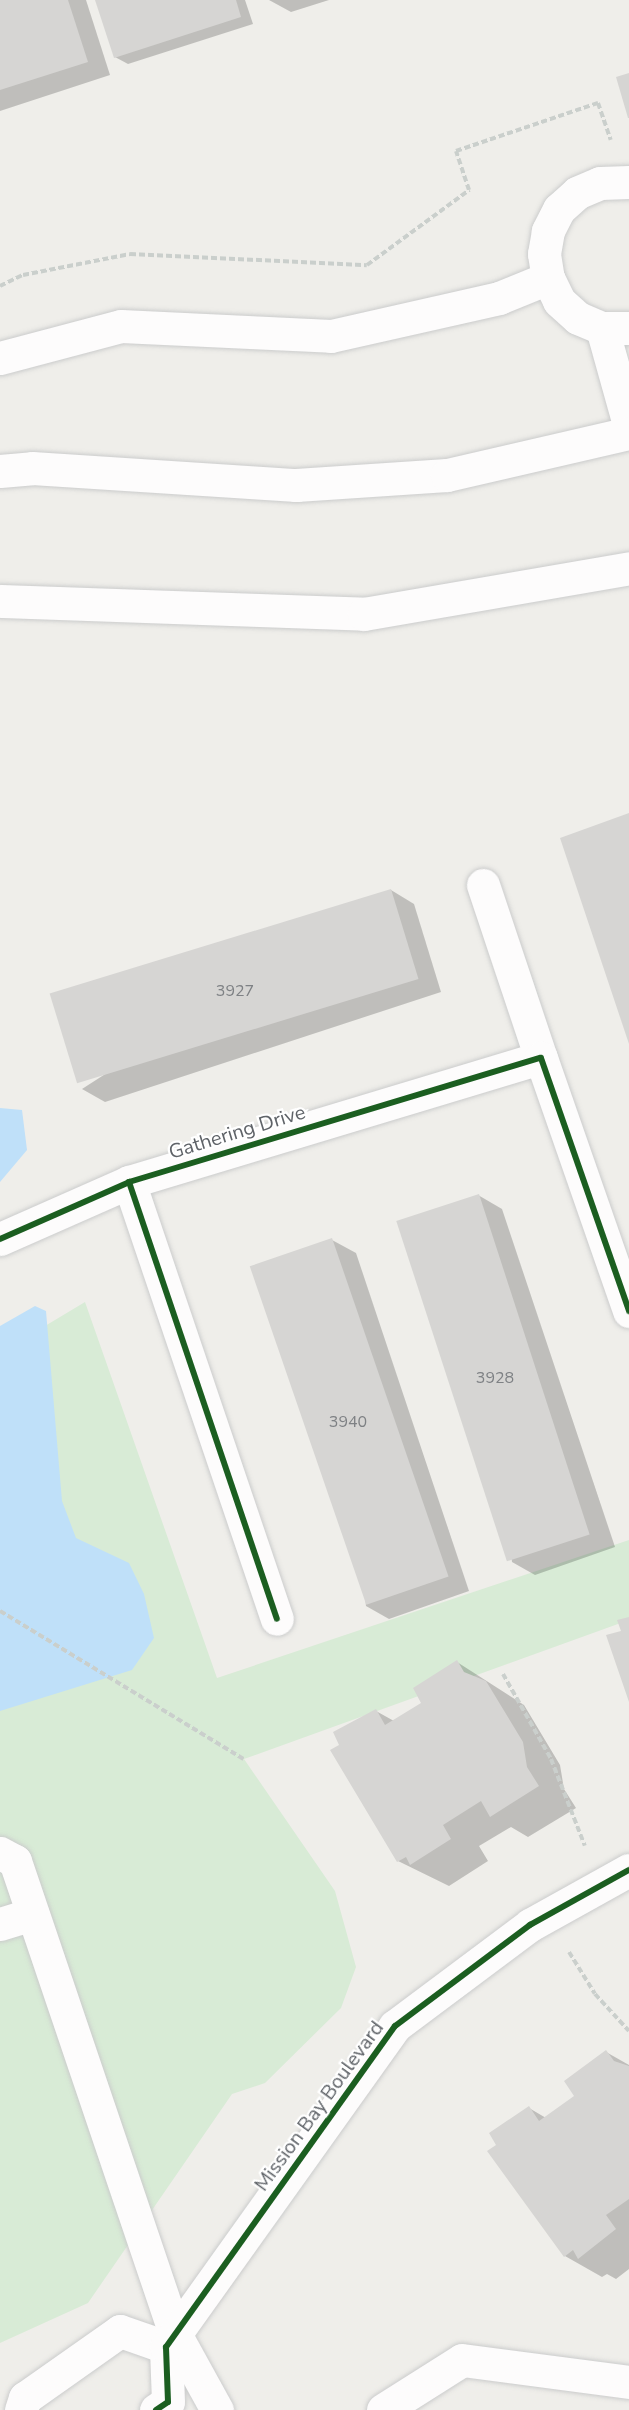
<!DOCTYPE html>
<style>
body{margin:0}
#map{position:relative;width:629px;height:2410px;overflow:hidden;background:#efeeea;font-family:"Nunito Sans",sans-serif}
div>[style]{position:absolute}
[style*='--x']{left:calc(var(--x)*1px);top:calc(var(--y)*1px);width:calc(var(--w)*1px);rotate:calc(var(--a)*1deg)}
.green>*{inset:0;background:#d8ebd6}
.water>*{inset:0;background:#bfe0f9}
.shadow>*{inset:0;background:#0003}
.building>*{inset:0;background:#d6d5d3;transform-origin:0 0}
.path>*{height:4px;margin-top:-2px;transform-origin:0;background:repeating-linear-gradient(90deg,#cacfcc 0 6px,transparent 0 9px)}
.roads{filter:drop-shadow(0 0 2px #cbcccc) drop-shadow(0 0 2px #cbcccc)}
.minor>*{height:33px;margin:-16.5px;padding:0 16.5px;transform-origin:16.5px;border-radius:16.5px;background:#fdfcfc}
.cycleway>*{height:6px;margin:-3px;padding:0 3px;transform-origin:3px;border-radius:3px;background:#1b5e20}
span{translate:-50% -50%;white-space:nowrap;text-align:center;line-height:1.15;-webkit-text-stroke:4.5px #fff;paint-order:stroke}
.number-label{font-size:16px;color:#7e8184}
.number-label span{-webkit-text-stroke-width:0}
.street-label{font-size:20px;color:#5f6368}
</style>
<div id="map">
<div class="green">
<i style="clip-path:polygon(85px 1302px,217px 1678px,629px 1540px,629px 1620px,244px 1759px,335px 1891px,356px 1967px,341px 2008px,265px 2083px,232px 2094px,88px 2303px,0 2343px,0 1353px)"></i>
</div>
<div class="water">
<i style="clip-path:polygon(0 1108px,22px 1110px,27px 1150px,0 1182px)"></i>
<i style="clip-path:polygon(35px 1306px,46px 1311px,62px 1501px,76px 1538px,129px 1563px,144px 1594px,154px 1638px,132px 1670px,0 1711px,0 1326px)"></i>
</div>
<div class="shadow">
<i style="clip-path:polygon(0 0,86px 0,110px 75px,0 111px)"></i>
<i style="clip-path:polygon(97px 0,245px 0,253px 24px,128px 64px,115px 57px)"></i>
<i style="clip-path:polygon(269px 0,329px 0,291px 12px)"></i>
<i style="clip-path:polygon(391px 890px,414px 904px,441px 992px,105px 1102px,82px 1089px)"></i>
<i style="clip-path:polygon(478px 1195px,502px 1209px,615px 1547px,535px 1575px,512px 1562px)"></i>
<i style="clip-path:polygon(332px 1240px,356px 1253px,469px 1591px,389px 1619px,366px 1606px)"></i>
<i style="clip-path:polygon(457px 1662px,524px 1705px,560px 1765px,564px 1789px,576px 1808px,528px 1837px,511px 1827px,479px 1846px,488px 1861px,449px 1886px,398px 1861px,341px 1745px,376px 1711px,394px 1721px,423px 1704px)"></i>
<i style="clip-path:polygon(606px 2052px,629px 2065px,629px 2269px,616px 2279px,607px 2274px,602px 2277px,565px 2256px,498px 2146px,529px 2108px,546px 2118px,576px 2097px)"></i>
</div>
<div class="building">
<i style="clip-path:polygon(0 0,68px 0,88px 62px,0 90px)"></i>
<i style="clip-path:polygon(95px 0,236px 0,241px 17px,114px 58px)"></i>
<i style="clip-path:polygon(629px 73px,629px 118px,628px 118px,616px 77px)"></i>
<i style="clip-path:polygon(629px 813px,629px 1044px,560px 838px)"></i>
<i style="left:391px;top:889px;width:94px;height:357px;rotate:73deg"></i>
<i style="left:479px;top:1194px;width:358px;height:87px;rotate:72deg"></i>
<i style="left:332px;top:1238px;width:358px;height:87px;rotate:71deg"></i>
<i style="clip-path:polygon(629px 1617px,629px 1702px,606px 1635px,621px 1631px,617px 1620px)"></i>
<i style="clip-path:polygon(457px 1660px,464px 1672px,486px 1681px,523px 1742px,527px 1767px,539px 1786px,490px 1817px,481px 1801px,443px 1825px,451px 1839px,410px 1865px,406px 1857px,397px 1862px,330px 1750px,339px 1745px,333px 1732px,376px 1709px,385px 1725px,421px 1703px,413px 1688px)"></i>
<i style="clip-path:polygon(606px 2050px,614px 2061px,629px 2066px,629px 2199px,606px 2215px,616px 2229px,578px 2259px,573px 2250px,564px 2257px,487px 2151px,496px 2145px,489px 2133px,529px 2106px,539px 2121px,574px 2096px,564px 2081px)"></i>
</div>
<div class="path">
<i style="--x:0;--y:286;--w:25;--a:-26"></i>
<i style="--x:23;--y:275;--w:109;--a:-11.1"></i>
<i style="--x:130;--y:254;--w:237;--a:2.7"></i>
<i style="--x:367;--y:265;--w:127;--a:-36.3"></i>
<i style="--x:469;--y:190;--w:41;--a:-108.4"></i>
<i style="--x:456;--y:151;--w:150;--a:-18.7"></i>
<i style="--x:598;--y:103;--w:39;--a:71"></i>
<i style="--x:0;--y:1611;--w:285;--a:31.3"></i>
<i style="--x:503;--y:1674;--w:98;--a:60.5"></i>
<i style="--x:551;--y:1759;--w:93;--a:68.7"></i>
<i style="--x:569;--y:1952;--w:49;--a:58.2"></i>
<i style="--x:595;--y:1994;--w:50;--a:47.4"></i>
</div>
<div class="roads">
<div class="minor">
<i style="--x:629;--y:182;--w:29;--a:178"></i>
<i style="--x:600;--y:183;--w:25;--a:157"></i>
<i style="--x:577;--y:193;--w:24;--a:138"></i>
<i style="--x:559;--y:209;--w:25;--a:117"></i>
<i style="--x:548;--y:231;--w:23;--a:100"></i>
<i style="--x:544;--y:254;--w:24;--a:81"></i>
<i style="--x:548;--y:278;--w:25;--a:64"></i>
<i style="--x:559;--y:301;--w:25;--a:42"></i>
<i style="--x:578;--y:318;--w:26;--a:23"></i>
<i style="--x:602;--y:328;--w:27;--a:0"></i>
<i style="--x:602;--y:328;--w:101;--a:74.4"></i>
<i style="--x:0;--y:358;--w:125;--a:-14.8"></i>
<i style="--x:121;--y:326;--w:210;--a:2.7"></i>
<i style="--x:331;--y:336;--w:172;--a:-12.7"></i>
<i style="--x:499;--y:298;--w:53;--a:-22.2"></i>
<i style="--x:0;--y:471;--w:32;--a:-5"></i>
<i style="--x:32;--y:468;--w:265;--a:3.7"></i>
<i style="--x:296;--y:485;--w:151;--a:-3.8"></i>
<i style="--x:447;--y:475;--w:187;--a:-13"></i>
<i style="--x:0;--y:601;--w:364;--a:2"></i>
<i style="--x:364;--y:614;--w:269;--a:-9.8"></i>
<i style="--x:483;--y:885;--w:182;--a:71.5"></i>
<i style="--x:129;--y:1182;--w:461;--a:71.3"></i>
<i style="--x:0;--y:1239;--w:141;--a:-23.8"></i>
<i style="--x:129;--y:1182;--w:430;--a:-16.8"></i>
<i style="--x:541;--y:1058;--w:268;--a:70.8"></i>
<i style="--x:0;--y:1853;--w:17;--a:28"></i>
<i style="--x:15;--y:1861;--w:499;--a:71.3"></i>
<i style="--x:175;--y:2334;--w:87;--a:61.1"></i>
<i style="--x:0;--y:1924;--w:34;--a:-17"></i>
<i style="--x:21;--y:2410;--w:13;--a:-72"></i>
<i style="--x:25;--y:2398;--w:116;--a:-35.2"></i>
<i style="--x:120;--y:2331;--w:49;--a:19.2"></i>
<i style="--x:156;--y:2410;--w:14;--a:-34"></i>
<i style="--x:168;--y:2402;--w:55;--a:-92.1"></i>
<i style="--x:166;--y:2347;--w:394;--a:-54.5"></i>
<i style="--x:395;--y:2026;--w:169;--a:-36.8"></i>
<i style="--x:530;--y:1925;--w:113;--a:-29.1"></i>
<i style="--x:383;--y:2410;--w:93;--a:-32.3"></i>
<i style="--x:462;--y:2360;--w:168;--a:7.5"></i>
</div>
</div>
<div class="cycleway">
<i style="--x:129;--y:1182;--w:461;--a:71.3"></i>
<i style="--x:0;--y:1239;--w:141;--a:-23.8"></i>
<i style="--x:129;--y:1182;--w:430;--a:-16.8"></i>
<i style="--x:541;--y:1058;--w:268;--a:70.8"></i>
<i style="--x:156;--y:2410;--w:14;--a:-34"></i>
<i style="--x:168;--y:2402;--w:55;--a:-92.1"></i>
<i style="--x:166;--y:2347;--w:394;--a:-54.5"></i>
<i style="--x:395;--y:2026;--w:169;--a:-36.8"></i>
<i style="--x:530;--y:1925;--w:113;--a:-29.1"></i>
</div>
<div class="number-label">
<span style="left:235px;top:991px">3927</span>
<span style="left:495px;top:1378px">3928</span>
<span style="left:348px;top:1422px">3940</span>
</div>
<div class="street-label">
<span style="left:237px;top:1132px;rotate:-17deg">Gathering Drive</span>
<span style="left:319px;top:2106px;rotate:-54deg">Mission Bay Boulevard</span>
</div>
</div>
